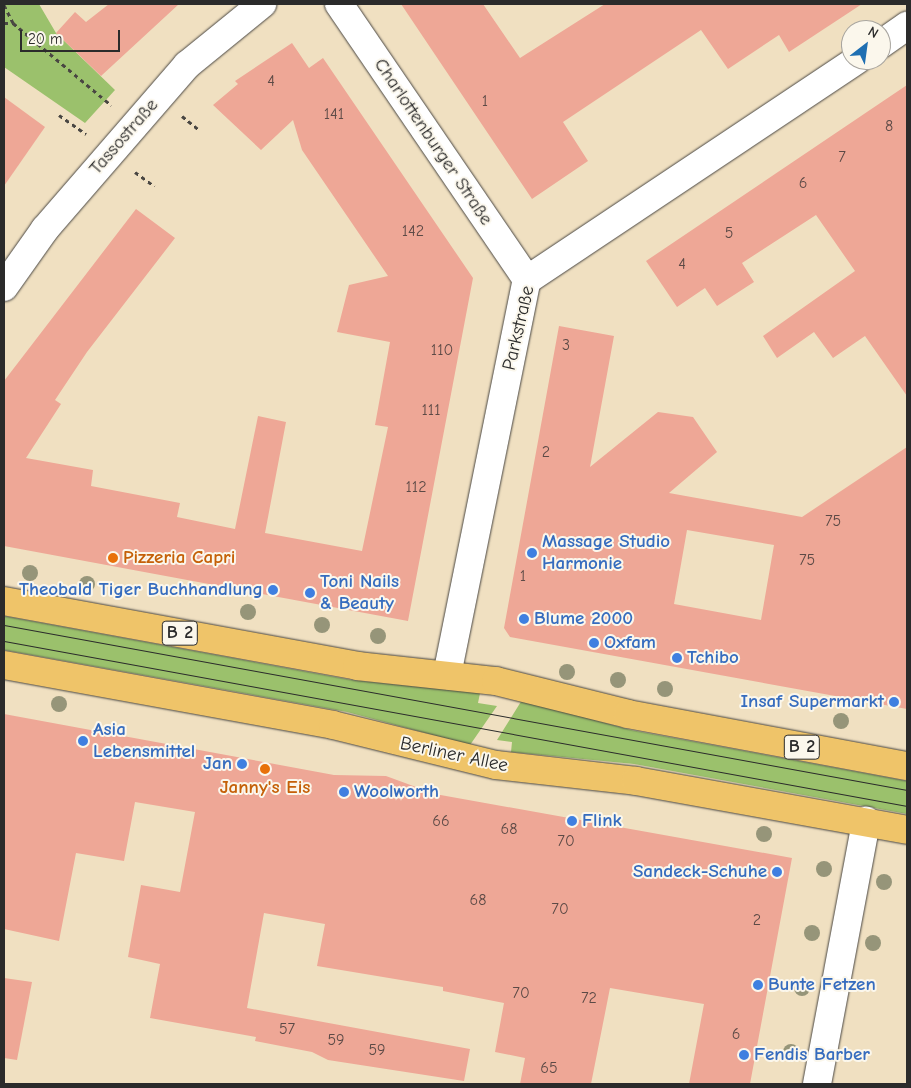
<!DOCTYPE html>
<meta charset="utf-8">
<style>
body{margin:0}
#map{position:relative;width:911px;height:1088px;overflow:hidden;background:#f0e0c1;font-family:"Comic Neue",sans-serif}
div>[style]{position:absolute}
[style*='--x']{left:calc(var(--x)*1px);top:calc(var(--y)*1px);width:calc(var(--w)*1px);rotate:calc(var(--a)*1deg)}
.green>*{inset:0;background:#9bc16c}
.building>*{inset:0;background:#eea796}
.path>*{height:3px;margin-top:-1.5px;transform-origin:0;background:repeating-linear-gradient(90deg,#494642 0 4px,transparent 0 8px)}
.roads{filter:drop-shadow(0 0 1px #494642) drop-shadow(0 0 1px #494642)}
.street>*{height:28px;margin:-14px;padding:0 14px;transform-origin:14px;border-radius:14px;background:#fff}
.primary>*{height:28px;margin:-14px;padding:0 14px;transform-origin:14px;border-radius:14px;background:#efc469}
.tram>*{height:1px;margin:-0.5px;padding:0 0.5px;transform-origin:0.5px;border-radius:0.5px;background:#2b2b2b}
.trees>*{width:16px;height:16px;margin:-8px;border-radius:50%;background:#969579}
.dots>*{width:14px;height:14px;translate:-50% -50%;box-sizing:border-box;border:2px solid #fbf7ec;border-radius:50%}
span{translate:-50% -50%;white-space:nowrap;text-align:center;line-height:1.15;-webkit-text-stroke:4px #fbf7ec;paint-order:stroke}
.number-label{font-size:16px;color:#5c4a46}
.number-label span{-webkit-text-stroke-width:0}
.shield-label span{padding:1px 4px;background:#fbf7ec;border:1px solid;border-radius:4px;-webkit-text-stroke-width:0}
.shield-label{font-size:18px;color:#2b2b2b;font-weight:700}
.street-label{font-size:19px;color:#2b2b2b}
.shop-label{font-size:19px;color:#366cbe;font-weight:700}
.left{translate:0 -50%;text-align:left}
.right{translate:-100% -50%;text-align:right}
.food-label{font-size:19px;color:#c56008;font-weight:700}
.frame{position:absolute;inset:0;border:5px solid #2b2b2b;pointer-events:none}
.north{position:absolute;left:841px;top:20px;width:50px;height:50px;box-sizing:border-box;background:#fbf7ec;border:1px solid #a8a59f;border-radius:50%;rotate:30deg;font-size:14px;font-weight:700;line-height:20px;text-align:center;color:#2b2b2b}
.north::after{content:'';display:block;margin:auto;width:18px;height:22px;background:#1f6fb2;clip-path:polygon(50% 0,100% 100%,50% 72%,0 100%)}
.scale{position:absolute;left:20px;top:30px;width:100px;height:22px;box-sizing:border-box;border:2px solid #2b2b2b;border-top:0;padding-left:6px;font-size:15px;line-height:18px;white-space:nowrap;color:#2b2b2b;-webkit-text-stroke:4px #fbf7ec;paint-order:stroke}
</style>
<div id="map">
<div class="green">
<i style="clip-path:polygon(4px 4px,39px 4px,56px 33px,115px 90px,85px 123px,4px 67px)"></i>
<i style="clip-path:polygon(4px 616px,352px 680px,480px 693px,478px 703px,497px 706px,470px 745px,347px 712px,4px 650px)"></i>
<i style="clip-path:polygon(522px 700px,631px 730px,907px 781px,907px 814px,634px 764px,511px 752px,512px 742px,497px 740px)"></i>
</div>
<div class="building">
<i style="clip-path:polygon(109px 4px,179px 4px,101px 76px,56px 33px,75px 12px,86px 22px)"></i>
<i style="clip-path:polygon(401px 4px,483px 4px,520px 58px,605px 4px,862px 4px,789px 52px,779px 35px,728px 69px,701px 30px,563px 122px,588px 161px,532px 199px)"></i>
<i style="clip-path:polygon(292px 43px,309px 68px,323px 58px,473px 278px,408px 621px,4px 546px,4px 381px,136px 209px,175px 238px,87px 352px,55px 400px,61px 404px,26px 458px,93px 470px,91px 486px,180px 503px,177px 517px,235px 529px,258px 416px,286px 422px,265px 533px,362px 551px,388px 427px,375px 425px,390px 342px,337px 332px,349px 285px,388px 276px,302px 150px,293px 120px,261px 150px,213px 105px,238px 84px,235px 81px)"></i>
<i style="clip-path:polygon(907px 85px,907px 396px,865px 336px,833px 358px,814px 332px,777px 358px,763px 336px,855px 271px,816px 215px,742px 263px,754px 282px,717px 306px,705px 288px,677px 307px,646px 261px)"></i>
<i style="clip-path:polygon(4px 97px,45px 127px,4px 186px)"></i>
<i style="clip-path:polygon(evenodd,559px 326px,614px 336px,590px 467px,658px 412px,693px 417px,717px 452px,669px 493px,802px 517px,907px 447px,907px 709px,510px 637px,504px 628px,559px 326px,687px 530px,774px 545px,761px 620px,674px 604px,687px 530px)"></i>
<i style="clip-path:polygon(4px 714px,334px 775px,386px 776px,435px 794px,792px 858px,750px 1084px,689px 1084px,704px 1004px,610px 988px,591px 1084px,520px 1084px,525px 1058px,495px 1052px,504px 1003px,443px 991px,443px 987px,317px 966px,325px 924px,264px 913px,247px 1008px,470px 1049px,464px 1081px,328px 1060px,312px 1052px,255px 1041px,256px 1037px,150px 1018px,160px 964px,128px 957px,141px 885px,180px 892px,195px 812px,135px 802px,124px 861px,76px 853px,59px 941px,4px 929px)"></i>
<i style="clip-path:polygon(4px 978px,32px 982px,17px 1060px,4px 1058px)"></i>
</div>
<div class="path">
<i style="--x:4;--y:5;--w:20;--a:63"></i>
<i style="--x:4;--y:23;--w:9;--a:0"></i>
<i style="--x:13;--y:23;--w:128;--a:39.9"></i>
<i style="--x:59;--y:115;--w:33;--a:35"></i>
<i style="--x:182;--y:116;--w:22;--a:39"></i>
<i style="--x:135;--y:172;--w:24;--a:36"></i>
</div>
<div class="roads">
<div class="street">
<i style="--x:339;--y:4;--w:334;--a:55.7"></i>
<i style="--x:881;--y:44;--w:32;--a:-35"></i>
<i style="--x:4;--y:287;--w:71;--a:-54.7"></i>
<i style="--x:45;--y:229;--w:217;--a:-49.1"></i>
<i style="--x:187;--y:65;--w:97;--a:-39.1"></i>
<i style="--x:447;--y:675;--w:403;--a:-78.6"></i>
<i style="--x:527;--y:280;--w:397;--a:-33.7"></i>
<i style="--x:817;--y:1084;--w:268;--a:-79.4"></i>
</div>
<div class="primary">
<i style="--x:4;--y:601;--w:359;--a:10.4"></i>
<i style="--x:357;--y:666;--w:140;--a:6.2"></i>
<i style="--x:496;--y:681;--w:136;--a:14"></i>
<i style="--x:628;--y:714;--w:284;--a:10.6"></i>
<i style="--x:4;--y:665;--w:334;--a:10.3"></i>
<i style="--x:333;--y:725;--w:168;--a:13.8"></i>
<i style="--x:496;--y:765;--w:141;--a:6.5"></i>
<i style="--x:636;--y:781;--w:275;--a:10.2"></i>
</div>
</div>
<div class="tram">
<i style="--x:4;--y:625;--w:918;--a:10.36"></i>
<i style="--x:4;--y:641;--w:918;--a:10.36"></i>
</div>
<div class="trees">
<i style="left:30px;top:573px"></i>
<i style="left:87px;top:584px"></i>
<i style="left:248px;top:612px"></i>
<i style="left:322px;top:625px"></i>
<i style="left:378px;top:636px"></i>
<i style="left:567px;top:672px"></i>
<i style="left:618px;top:680px"></i>
<i style="left:665px;top:689px"></i>
<i style="left:59px;top:704px"></i>
<i style="left:841px;top:721px"></i>
<i style="left:764px;top:834px"></i>
<i style="left:824px;top:869px"></i>
<i style="left:884px;top:882px"></i>
<i style="left:812px;top:933px"></i>
<i style="left:873px;top:943px"></i>
<i style="left:802px;top:988px"></i>
<i style="left:791px;top:1052px"></i>
</div>
<div class="dots">
<i style="left:532px;top:553px;background:#3f7fe0"></i>
<i style="left:113px;top:558px;background:#e8710a"></i>
<i style="left:273px;top:590px;background:#3f7fe0"></i>
<i style="left:310px;top:593px;background:#3f7fe0"></i>
<i style="left:524px;top:619px;background:#3f7fe0"></i>
<i style="left:594px;top:643px;background:#3f7fe0"></i>
<i style="left:677px;top:658px;background:#3f7fe0"></i>
<i style="left:894px;top:702px;background:#3f7fe0"></i>
<i style="left:83px;top:741px;background:#3f7fe0"></i>
<i style="left:242px;top:764px;background:#3f7fe0"></i>
<i style="left:265px;top:769px;background:#e8710a"></i>
<i style="left:344px;top:792px;background:#3f7fe0"></i>
<i style="left:572px;top:821px;background:#3f7fe0"></i>
<i style="left:777px;top:872px;background:#3f7fe0"></i>
<i style="left:758px;top:985px;background:#3f7fe0"></i>
<i style="left:744px;top:1055px;background:#3f7fe0"></i>
</div>
<div class="number-label">
<span style="left:271px;top:81px">4</span>
<span style="left:485px;top:101px">1</span>
<span style="left:334px;top:114px">141</span>
<span style="left:889px;top:126px">8</span>
<span style="left:842px;top:157px">7</span>
<span style="left:803px;top:183px">6</span>
<span style="left:413px;top:231px">142</span>
<span style="left:729px;top:233px">5</span>
<span style="left:682px;top:264px">4</span>
<span style="left:566px;top:345px">3</span>
<span style="left:442px;top:350px">110</span>
<span style="left:431px;top:410px">111</span>
<span style="left:546px;top:452px">2</span>
<span style="left:416px;top:487px">112</span>
<span style="left:833px;top:521px">75</span>
<span style="left:807px;top:560px">75</span>
<span style="left:523px;top:576px">1</span>
<span style="left:441px;top:821px">66</span>
<span style="left:509px;top:829px">68</span>
<span style="left:566px;top:841px">70</span>
<span style="left:478px;top:900px">68</span>
<span style="left:560px;top:909px">70</span>
<span style="left:757px;top:920px">2</span>
<span style="left:521px;top:993px">70</span>
<span style="left:589px;top:998px">72</span>
<span style="left:287px;top:1029px">57</span>
<span style="left:736px;top:1034px">6</span>
<span style="left:336px;top:1040px">59</span>
<span style="left:377px;top:1050px">59</span>
<span style="left:549px;top:1068px">65</span>
</div>
<div class="shield-label">
<span style="left:180px;top:633px">B 2</span>
<span style="left:802px;top:747px">B 2</span>
</div>
<div class="street-label">
<span style="left:124px;top:137px;rotate:-49deg">Tassostraße</span>
<span style="left:433px;top:142px;rotate:56deg">Charlottenburger Straße</span>
<span style="left:519px;top:328px;rotate:-77deg">Parkstraße</span>
<span style="left:454px;top:755px;rotate:12deg">Berliner Allee</span>
</div>
<div class="shop-label">
<span class="left" style="left:542px;top:553px">Massage Studio<br>Harmonie</span>
<span class="left" style="left:320px;top:593px">Toni Nails<br>&amp; Beauty</span>
<span class="right" style="left:263px;top:590px">Theobald Tiger Buchhandlung</span>
<span class="left" style="left:534px;top:619px">Blume 2000</span>
<span class="left" style="left:604px;top:643px">Oxfam</span>
<span class="left" style="left:687px;top:658px">Tchibo</span>
<span class="right" style="left:884px;top:702px">Insaf Supermarkt</span>
<span class="left" style="left:93px;top:741px">Asia<br>Lebensmittel</span>
<span class="right" style="left:232px;top:764px">Jan</span>
<span class="left" style="left:354px;top:792px">Woolworth</span>
<span class="left" style="left:582px;top:821px">Flink</span>
<span class="right" style="left:767px;top:872px">Sandeck-Schuhe</span>
<span class="left" style="left:768px;top:985px">Bunte Fetzen</span>
<span class="left" style="left:754px;top:1055px">Fendis Barber</span>
</div>
<div class="food-label">
<span class="left" style="left:123px;top:558px">Pizzeria Capri</span>
<span style="left:265px;top:788px">Janny's Eis</span>
</div>
<div class="frame"></div>
<div class="north">N</div>
<div class="scale">20 m</div>
</div>
